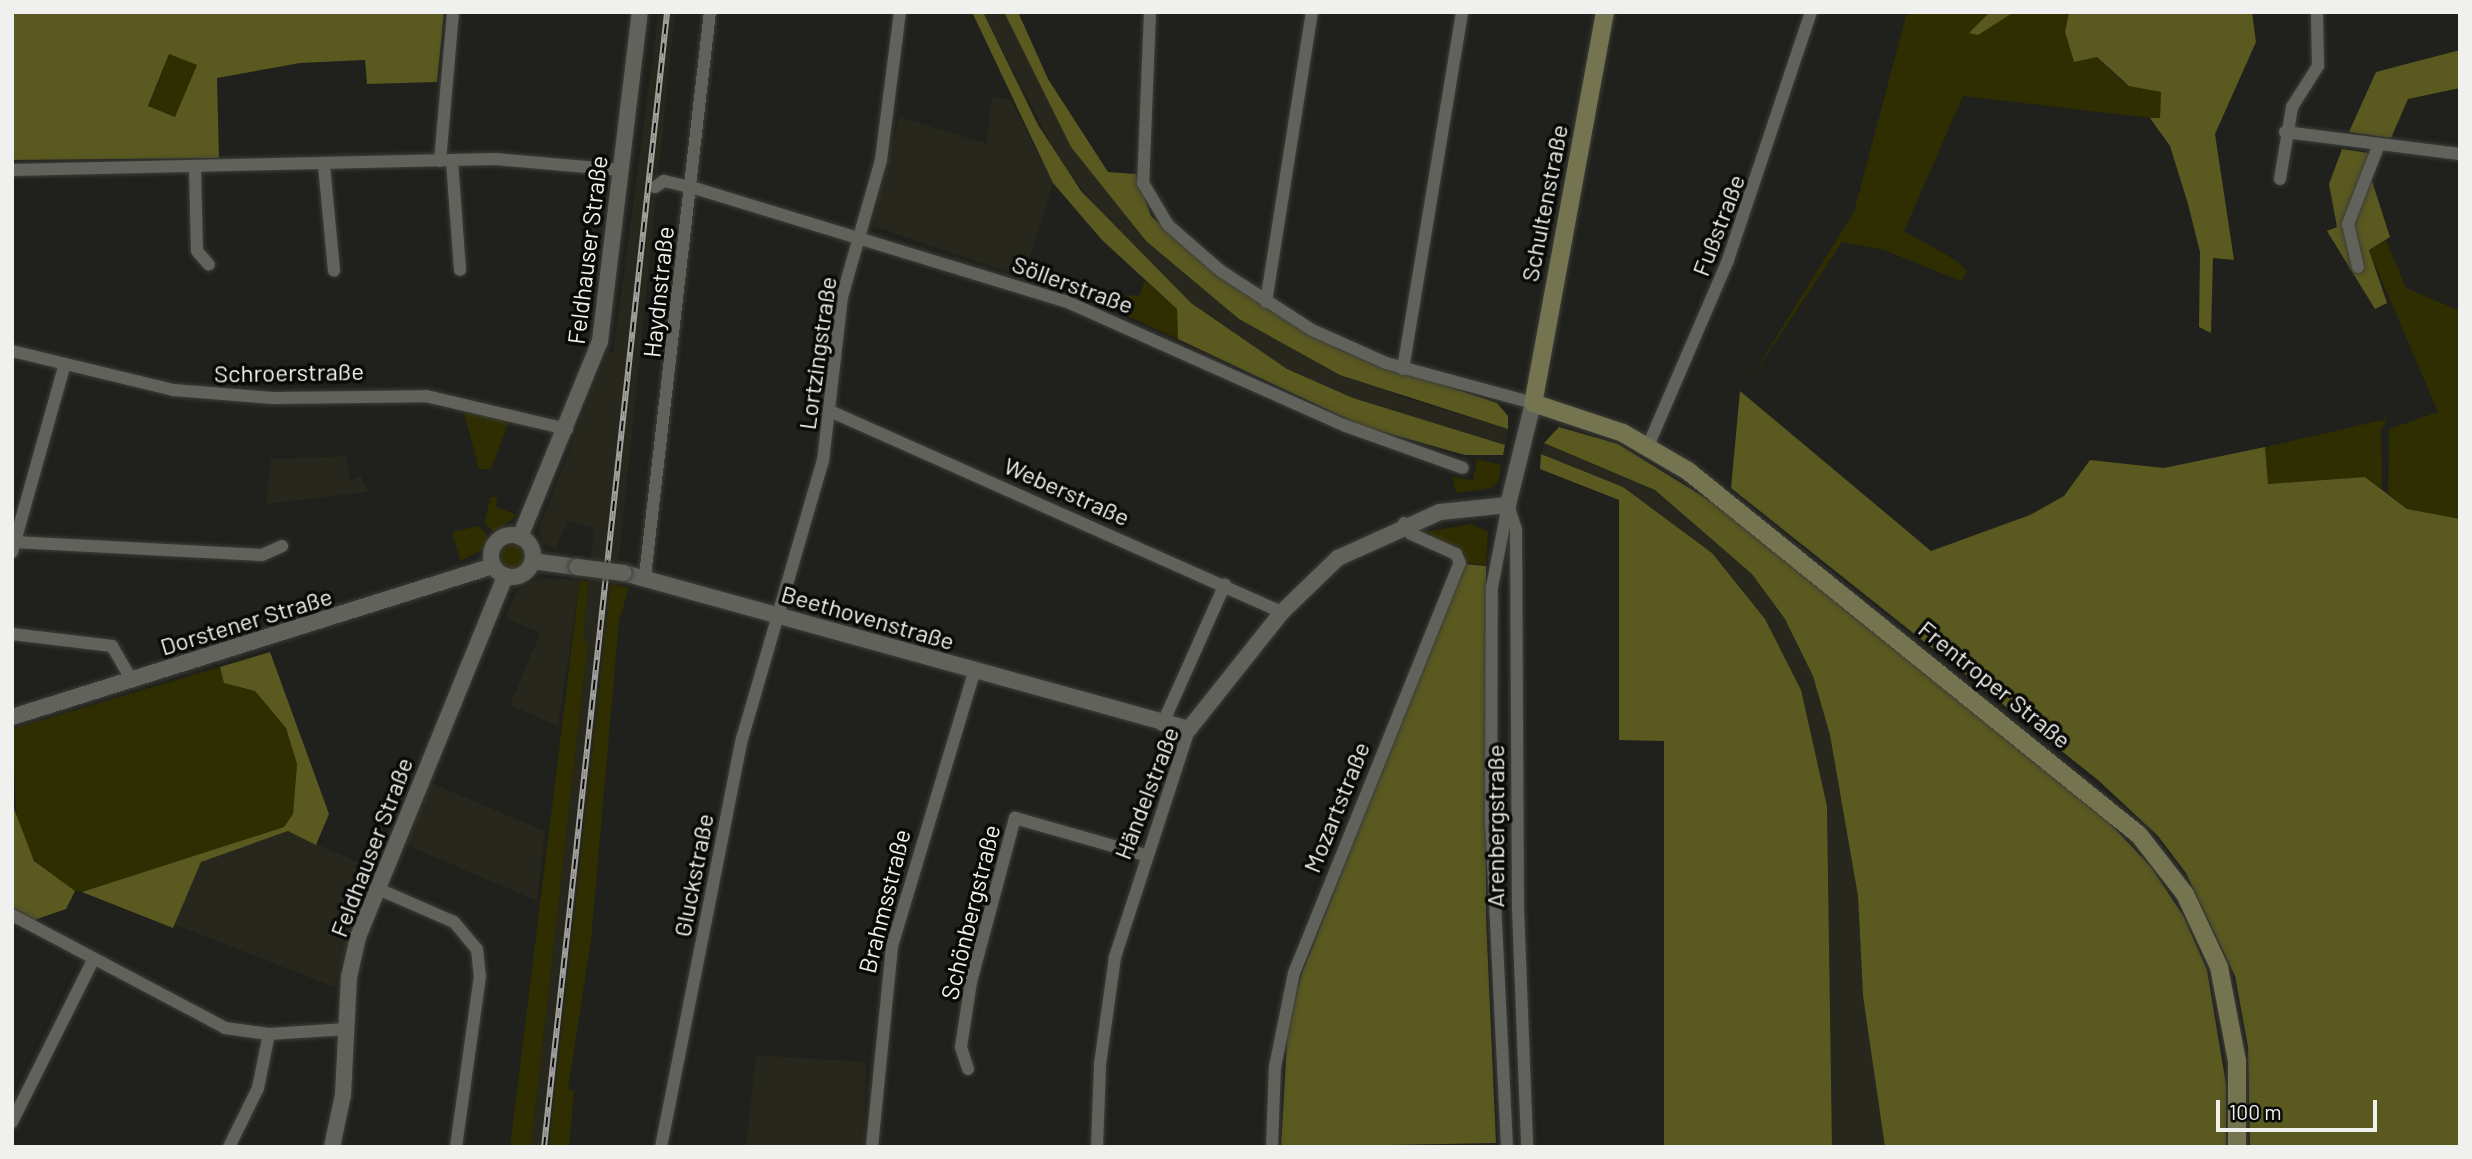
<!DOCTYPE html>
<meta charset="utf-8">
<style>
body{margin:0}
#map{position:relative;width:2472px;height:1159px;overflow:hidden;background:#20201c;font-family:Barlow,sans-serif}
div>[style]{position:absolute}
[style*='--x']{left:calc(var(--x)*1px);top:calc(var(--y)*1px);width:calc(var(--w)*1px);rotate:calc(var(--a)*1deg)}
.built>*{inset:0;background:#27271d}
.green>*{inset:0;background:#2f2e00;transform-origin:0 0}
.round{border-radius:50%}
.forest>*{inset:0;background:#5a5920}
.roads{filter:drop-shadow(0 0 2px #3d3d3a) drop-shadow(0 0 2px #3d3d3a)}
.minor>*{height:12px;margin:-6px;padding:0 6px;transform-origin:6px;border-radius:6px;background:#62625d}
.tertiary>*{height:16px;margin:-8px;padding:0 8px;transform-origin:8px;border-radius:8px;background:#62625d}
.tertiary>.ring{margin:-8px;padding:0;box-sizing:content-box;background:none;border:16px solid #62625d;border-radius:50%}
.secondary>*{height:18px;margin:-9px;padding:0 9px;transform-origin:9px;border-radius:9px;background:#747450}
.rail>*{height:6px;margin-top:-3px;transform-origin:0;background:repeating-linear-gradient(90deg,#0a0a08 0 10px,#a1a19e 0 20px);box-sizing:border-box;border-block:2px solid #a1a19e}
.bridges{filter:drop-shadow(0 0 2px #3d3d3a) drop-shadow(0 0 2px #3d3d3a)}
.tertiary-bridge>*{height:16px;margin:-8px;padding:0 8px;transform-origin:8px;border-radius:8px;background:#62625d}
span{translate:-50% -50%;white-space:nowrap;text-align:center;line-height:1.15;-webkit-text-stroke:7px #0a0a08;paint-order:stroke}
.street-label{font-size:24px;color:#f0f1ee}
.frame{position:absolute;inset:0;border:14px solid #f0f1ee;pointer-events:none}
.scale{position:absolute;left:2216px;top:1100px;width:161px;height:32px;box-sizing:border-box;border:4px solid #f0f1ee;border-top:0;padding-left:9px;font-size:21px;line-height:24px;white-space:nowrap;color:#f0f1ee;-webkit-text-stroke:5px #0a0a08;paint-order:stroke}
</style>
<div id="map">
<div class="built">
<i style="clip-path:polygon(659px 12px,675px 12px,620px 550px,549px 1147px,531px 1147px,588px 643px,582px 642px,594px 528px,568px 520px,556px 549px,543px 544px,538px 531px,607px 352px,613px 352px)"></i>
<i style="clip-path:polygon(983px 12px,1004px 12px,1071px 147px,1146px 241px,1239px 319px,1402px 397px,1508px 429px,1505px 445px,1353px 398px,1287px 369px,1191px 303px,1127px 244px,1060px 162px)"></i>
<i style="clip-path:polygon(992px 96px,1011px 100px,1053px 183px,1024px 277px,872px 226px,899px 117px,986px 143px)"></i>
<i style="clip-path:polygon(1544px 443px,1655px 490px,1707px 531px,1752px 573px,1785px 619px,1813px 676px,1830px 735px,1858px 896px,1863px 996px,1885px 1147px,1832px 1147px,1827px 806px,1801px 690px,1765px 619px,1712px 553px,1623px 487px,1542px 454px)"></i>
<i style="clip-path:polygon(347px 456px,350px 481px,361px 476px,368px 492px,266px 504px,271px 459px)"></i>
<i style="clip-path:polygon(539px 578px,580px 580px,558px 726px,510px 705px,540px 633px,505px 618px,516px 591px)"></i>
<i style="clip-path:polygon(431px 783px,545px 831px,537px 901px,406px 845px)"></i>
<i style="clip-path:polygon(288px 831px,371px 868px,334px 987px,174px 924px,201px 862px)"></i>
<i style="clip-path:polygon(756px 1055px,866px 1062px,864px 1147px,746px 1147px)"></i>
</div>
<div class="green">
<i style="clip-path:polygon(1907px 12px,1990px 12px,1974px 36px,2014px 12px,2069px 12px,2065px 32px,2074px 62px,2097px 57px,2122px 81px,2161px 92px,2160px 119px,1963px 96px,1904px 231px,1957px 261px,1967px 271px,1961px 281px,1884px 250px,1842px 242px,1742px 392px,1854px 212px)"></i>
<i style="left:169px;top:54px;width:30px;height:56px;rotate:21deg"></i>
<i style="clip-path:polygon(2386px 240px,2406px 288px,2460px 311px,2460px 519px,2407px 509px,2388px 493px,2389px 429px,2438px 412px,2369px 250px)"></i>
<i style="clip-path:polygon(1145px 281px,1177px 309px,1178px 339px,1121px 313px,1128px 295px,1139px 296px)"></i>
<i style="clip-path:polygon(463px 409px,509px 421px,491px 469px,479px 469px)"></i>
<i style="clip-path:polygon(2387px 419px,2381px 430px,2382px 489px,2365px 477px,2267px 484px,2265px 447px)"></i>
<i style="clip-path:polygon(1477px 459px,1501px 465px,1499px 480px,1491px 488px,1456px 493px,1452px 477px,1473px 480px)"></i>
<i style="clip-path:polygon(491px 497px,497px 497px,496px 507px,517px 515px,494px 533px,484px 522px)"></i>
<i style="clip-path:polygon(1472px 524px,1488px 532px,1486px 565px,1465px 563px,1463px 552px,1419px 533px)"></i>
<i style="clip-path:polygon(479px 526px,489px 538px,483px 549px,461px 561px,452px 532px)"></i>
<i class="round" style="left:501px;top:545px;width:24px;height:24px"></i>
<i style="clip-path:polygon(580px 580px,588px 582px,583px 641px,588px 642px,531px 1147px,510px 1147px)"></i>
<i style="clip-path:polygon(611px 585px,629px 587px,619px 621px,591px 940px,568px 1089px,574px 1091px,569px 1147px,549px 1147px)"></i>
<i style="clip-path:polygon(220px 667px,225px 683px,255px 691px,286px 728px,297px 764px,293px 814px,284px 827px,95px 889px,78px 892px,52px 879px,22px 845px,17px 829px,12px 729px)"></i>
</div>
<div class="forest">
<i style="clip-path:polygon(evenodd,12px 12px,444px 12px,437px 82px,367px 84px,365px 60px,300px 63px,217px 78px,219px 158px,12px 160px,12px 12px,169px 54px,197px 65px,175px 117px,148px 106px,169px 54px)"></i>
<i style="clip-path:polygon(972px 12px,983px 12px,1038px 125px,1081px 191px,1191px 303px,1287px 369px,1353px 398px,1505px 445px,1503px 455px,1465px 455px,1362px 426px,1178px 339px,1177px 309px,1102px 240px,1053px 183px)"></i>
<i style="clip-path:polygon(1004px 12px,1018px 12px,1048px 79px,1108px 172px,1136px 174px,1151px 216px,1218px 276px,1342px 351px,1497px 403px,1508px 416px,1508px 429px,1340px 375px,1239px 319px,1146px 241px,1071px 147px)"></i>
<i style="clip-path:polygon(1990px 12px,2014px 12px,1978px 35px,1969px 33px)"></i>
<i style="clip-path:polygon(2069px 12px,2252px 12px,2256px 42px,2215px 134px,2234px 260px,2213px 258px,2211px 333px,2199px 327px,2200px 252px,2188px 204px,2170px 146px,2150px 118px,2160px 118px,2161px 92px,2129px 86px,2097px 57px,2074px 62px,2065px 32px)"></i>
<i style="clip-path:polygon(2460px 50px,2460px 88px,2408px 99px,2391px 138px,2349px 132px,2376px 72px)"></i>
<i style="clip-path:polygon(2342px 149px,2382px 155px,2371px 178px,2390px 237px,2369px 250px,2387px 303px,2375px 309px,2327px 231px,2337px 227px,2329px 184px)"></i>
<i style="clip-path:polygon(1740px 391px,1931px 551px,2030px 515px,2064px 496px,2090px 460px,2164px 468px,2265px 447px,2268px 484px,2365px 477px,2407px 509px,2460px 519px,2460px 1147px,2250px 1147px,2248px 1047px,2235px 976px,2186px 873px,2158px 836px,2098px 780px,1731px 488px)"></i>
<i style="clip-path:polygon(1559px 427px,1618px 444px,1715px 504px,2101px 814px,2151px 867px,2184px 917px,2207px 970px,2226px 1084px,2226px 1147px,1885px 1147px,1863px 996px,1858px 896px,1830px 735px,1813px 676px,1785px 619px,1752px 574px,1655px 490px,1544px 443px)"></i>
<i style="clip-path:polygon(1541px 454px,1623px 487px,1712px 553px,1765px 619px,1801px 690px,1827px 806px,1832px 1147px,1664px 1147px,1664px 741px,1619px 740px,1619px 500px,1540px 469px)"></i>
<i style="clip-path:polygon(1464px 564px,1486px 566px,1486px 917px,1496px 1143px,1281px 1147px,1288px 1024px,1302px 973px)"></i>
<i style="clip-path:polygon(270px 652px,329px 814px,316px 845px,288px 831px,201px 862px,173px 928px,82px 892px,284px 827px,293px 814px,297px 764px,286px 728px,255px 691px,224px 683px,220px 667px)"></i>
<i style="clip-path:polygon(13px 806px,34px 861px,75px 891px,66px 909px,34px 920px,12px 908px)"></i>
</div>
<div class="roads">
<div class="minor">
<i style="--x:1150;--y:12;--w:171;--a:92.3"></i>
<i style="--x:1143;--y:183;--w:49;--a:59.2"></i>
<i style="--x:1168;--y:225;--w:70;--a:41"></i>
<i style="--x:1221;--y:271;--w:108;--a:33"></i>
<i style="--x:1312;--y:330;--w:81;--a:24"></i>
<i style="--x:1386;--y:363;--w:152;--a:15.2"></i>
<i style="--x:2285;--y:132;--w:176;--a:7.2"></i>
<i style="--x:440;--y:161;--w:150;--a:-85"></i>
<i style="--x:452;--y:161;--w:109;--a:85.8"></i>
<i style="--x:324;--y:165;--w:106;--a:84.6"></i>
<i style="--x:195;--y:169;--w:82;--a:88.6"></i>
<i style="--x:197;--y:251;--w:18;--a:49"></i>
<i style="--x:12;--y:170;--w:483;--a:-1.3"></i>
<i style="--x:495;--y:159;--w:126;--a:5"></i>
<i style="--x:2280;--y:179;--w:73;--a:-80.5"></i>
<i style="--x:2292;--y:107;--w:49;--a:-57.6"></i>
<i style="--x:2318;--y:66;--w:54;--a:-91.1"></i>
<i style="--x:655;--y:187;--w:11;--a:-34"></i>
<i style="--x:664;--y:181;--w:28;--a:13"></i>
<i style="--x:691;--y:187;--w:391;--a:17"></i>
<i style="--x:1065;--y:301;--w:308;--a:24"></i>
<i style="--x:1346;--y:426;--w:124;--a:19.7"></i>
<i style="--x:2358;--y:267;--w:44;--a:-103.1"></i>
<i style="--x:2348;--y:224;--w:86;--a:-68.8"></i>
<i style="--x:1266;--y:302;--w:294;--a:-81"></i>
<i style="--x:12;--y:351;--w:166;--a:13.6"></i>
<i style="--x:173;--y:390;--w:100;--a:4.6"></i>
<i style="--x:273;--y:398;--w:153;--a:-0.7"></i>
<i style="--x:426;--y:396;--w:145;--a:13.2"></i>
<i style="--x:1403;--y:369;--w:362;--a:-80.6"></i>
<i style="--x:832;--y:412;--w:492;--a:24"></i>
<i style="--x:1648;--y:446;--w:202;--a:-66.7"></i>
<i style="--x:1728;--y:260;--w:262;--a:-71.5"></i>
<i style="--x:1508;--y:505;--w:26;--a:72"></i>
<i style="--x:1516;--y:530;--w:378;--a:89.7"></i>
<i style="--x:1518;--y:908;--w:239;--a:87.8"></i>
<i style="--x:14;--y:542;--w:248;--a:3"></i>
<i style="--x:262;--y:555;--w:22;--a:-24"></i>
<i style="--x:12;--y:552;--w:192;--a:-74.3"></i>
<i style="--x:645;--y:576;--w:568;--a:-83.43"></i>
<i style="--x:12;--y:634;--w:101;--a:6.8"></i>
<i style="--x:112;--y:646;--w:39;--a:60"></i>
<i style="--x:1162;--y:725;--w:154;--a:-65.9"></i>
<i style="--x:376;--y:888;--w:85;--a:23.6"></i>
<i style="--x:454;--y:922;--w:35;--a:50"></i>
<i style="--x:477;--y:949;--w:27;--a:84"></i>
<i style="--x:480;--y:976;--w:173;--a:98"></i>
<i style="--x:12;--y:915;--w:241;--a:27.9"></i>
<i style="--x:225;--y:1028;--w:44;--a:7.8"></i>
<i style="--x:269;--y:1034;--w:78;--a:-3.7"></i>
<i style="--x:968;--y:1069;--w:23;--a:-108"></i>
<i style="--x:961;--y:1047;--w:66;--a:-81.3"></i>
<i style="--x:971;--y:982;--w:170;--a:-75"></i>
<i style="--x:1015;--y:818;--w:135;--a:15.9"></i>
<i style="--x:12;--y:1122;--w:181;--a:-63.4"></i>
<i style="--x:229;--y:1147;--w:66;--a:-63.8"></i>
<i style="--x:258;--y:1088;--w:55;--a:-78.5"></i>
<i style="--x:661;--y:1147;--w:416;--a:-78.8"></i>
<i style="--x:742;--y:739;--w:290;--a:-73.8"></i>
<i style="--x:823;--y:461;--w:165;--a:-83.4"></i>
<i style="--x:842;--y:297;--w:142;--a:-74.1"></i>
<i style="--x:881;--y:160;--w:149;--a:-82.7"></i>
<i style="--x:872;--y:1147;--w:202;--a:-84.3"></i>
<i style="--x:892;--y:946;--w:286;--a:-73.3"></i>
<i style="--x:1097;--y:1147;--w:83;--a:-87.9"></i>
<i style="--x:1100;--y:1064;--w:108;--a:-82"></i>
<i style="--x:1115;--y:957;--w:240;--a:-72"></i>
<i style="--x:1272;--y:1147;--w:80;--a:-87.9"></i>
<i style="--x:1275;--y:1067;--w:96;--a:-78.6"></i>
<i style="--x:1294;--y:973;--w:442;--a:-68"></i>
<i style="--x:1460;--y:563;--w:10;--a:-114"></i>
<i style="--x:1456;--y:554;--w:49;--a:-156"></i>
<i style="--x:1411;--y:534;--w:13;--a:-122"></i>
<i style="--x:1507;--y:1147;--w:323;--a:-92.8"></i>
<i style="--x:1491;--y:824;--w:237;--a:-89.8"></i>
<i style="--x:1492;--y:587;--w:84;--a:-79"></i>
</div>
<div class="tertiary">
<i class="ring" style="left:491px;top:535px;width:26px;height:26px"></i>
<i style="--x:520;--y:537;--w:212;--a:-67.8"></i>
<i style="--x:600;--y:341;--w:331;--a:-83.1"></i>
<i style="--x:532;--y:561;--w:45;--a:7.6"></i>
<i style="--x:624;--y:573;--w:586;--a:15.44"></i>
<i style="--x:1189;--y:729;--w:149;--a:-51.5"></i>
<i style="--x:1282;--y:612;--w:78;--a:-44"></i>
<i style="--x:1338;--y:558;--w:112;--a:-24.3"></i>
<i style="--x:1440;--y:512;--w:68;--a:-5.9"></i>
<i style="--x:1508;--y:505;--w:105;--a:-76.2"></i>
<i style="--x:12;--y:717;--w:504;--a:-17.43"></i>
<i style="--x:332;--y:1147;--w:53;--a:-78.1"></i>
<i style="--x:343;--y:1095;--w:118;--a:-87.1"></i>
<i style="--x:349;--y:977;--w:41;--a:-77.3"></i>
<i style="--x:358;--y:937;--w:390;--a:-67.8"></i>
</div>
<div class="secondary">
<i style="--x:1605;--y:12;--w:398;--a:100.4"></i>
<i style="--x:1533;--y:403;--w:95;--a:18.4"></i>
<i style="--x:1623;--y:433;--w:75;--a:30.3"></i>
<i style="--x:1688;--y:471;--w:580;--a:38.91"></i>
<i style="--x:2139;--y:835;--w:75;--a:52.1"></i>
<i style="--x:2185;--y:894;--w:81;--a:65"></i>
<i style="--x:2219;--y:967;--w:96;--a:79.2"></i>
<i style="--x:2237;--y:1061;--w:86;--a:90"></i>
</div>
</div>
<div class="rail">
<i style="--x:544;--y:1147;--w:1142;--a:-83.81"></i>
</div>
<div class="bridges">
<div class="tertiary-bridge">
<i style="--x:577;--y:567;--w:47;--a:7.3"></i>
</div>
</div>
<div class="street-label">
<span style="left:1544px;top:203px;rotate:-79deg">Schultenstraße</span>
<span style="left:1718px;top:225px;rotate:-69deg">Fußstraße</span>
<span style="left:587px;top:250px;rotate:-83deg">Feldhauser Straße</span>
<span style="left:1073px;top:284px;rotate:20deg">Söllerstraße</span>
<span style="left:658px;top:292px;rotate:-84deg">Haydnstraße</span>
<span style="left:817px;top:353px;rotate:-82deg">Lortzingstraße</span>
<span style="left:289px;top:372px;rotate:-1deg">Schroerstraße</span>
<span style="left:1067px;top:491px;rotate:24deg">Weberstraße</span>
<span style="left:868px;top:617px;rotate:16deg">Beethovenstraße</span>
<span style="left:246px;top:621px;rotate:-17deg">Dorstener Straße</span>
<span style="left:1995px;top:684px;rotate:39deg">Frentroper Straße</span>
<span style="left:1146px;top:793px;rotate:-69deg">Händelstraße</span>
<span style="left:1336px;top:807px;rotate:-68deg">Mozartstraße</span>
<span style="left:1495px;top:826px;rotate:-90deg">Arenbergstraße</span>
<span style="left:371px;top:847px;rotate:-69deg">Feldhauser Straße</span>
<span style="left:693px;top:875px;rotate:-79deg">Gluckstraße</span>
<span style="left:884px;top:901px;rotate:-76deg">Brahmsstraße</span>
<span style="left:970px;top:912px;rotate:-76deg">Schönbergstraße</span>
</div>
<div class="frame"></div>
<div class="scale">100 m</div>
</div>
